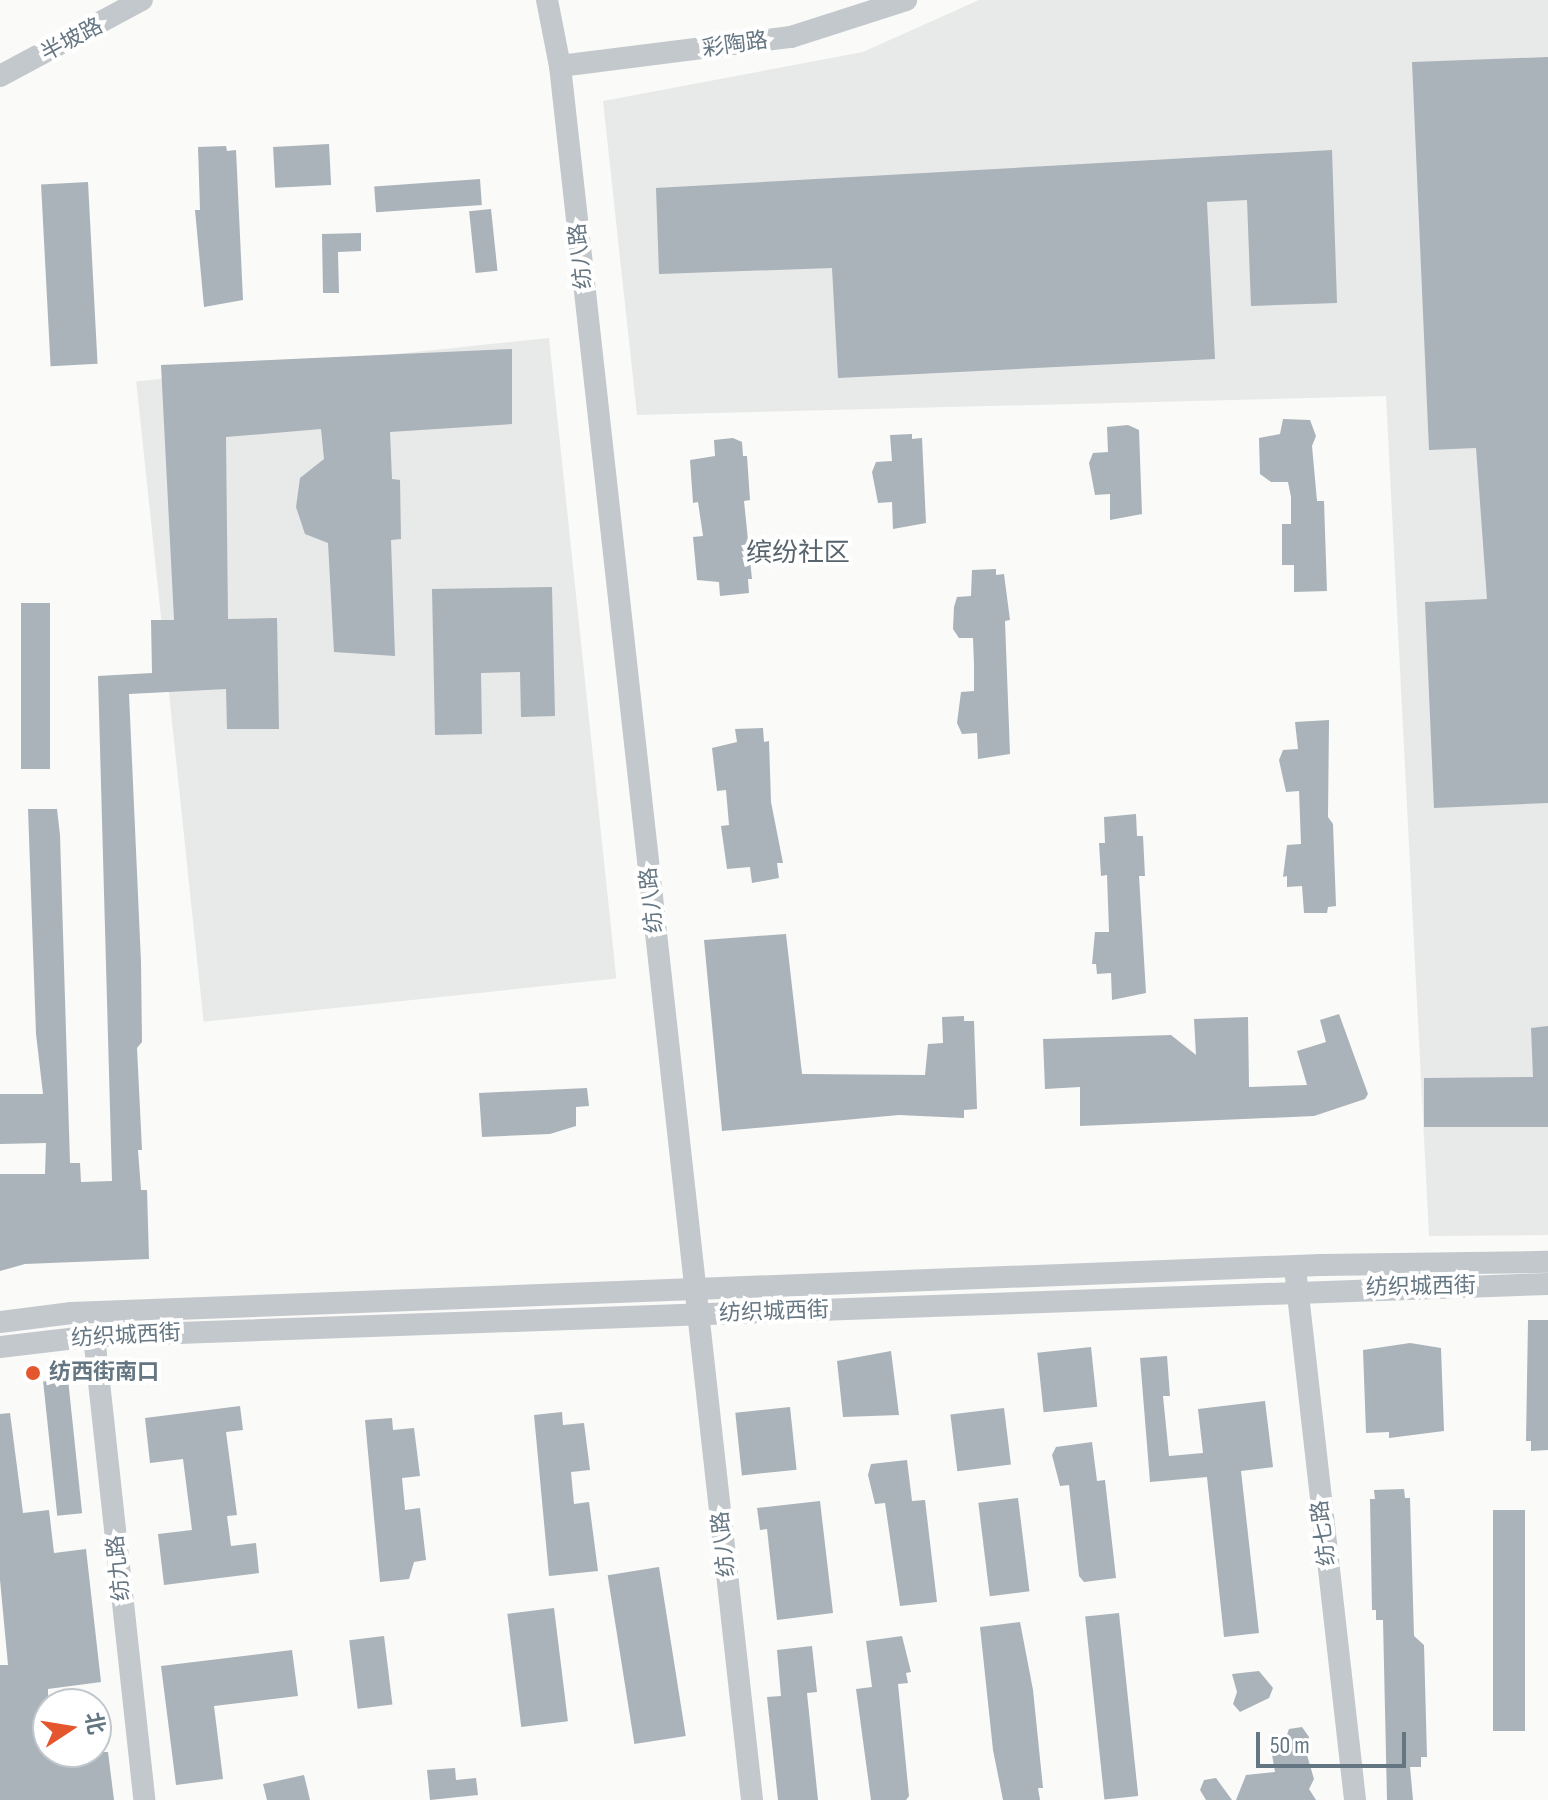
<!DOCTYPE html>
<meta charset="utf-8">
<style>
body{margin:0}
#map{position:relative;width:1548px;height:1800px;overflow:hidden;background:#fafaf8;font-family:"Sofia Sans Condensed","Noto Sans SC",sans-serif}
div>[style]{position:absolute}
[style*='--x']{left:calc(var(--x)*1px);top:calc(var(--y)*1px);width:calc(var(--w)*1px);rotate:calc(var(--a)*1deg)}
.built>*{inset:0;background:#e8e9e9;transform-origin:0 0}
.building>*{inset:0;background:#aab3b9;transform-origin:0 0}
.tertiary>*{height:22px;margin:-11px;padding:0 11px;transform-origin:11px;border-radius:11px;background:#c3c8cc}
.dots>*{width:22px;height:22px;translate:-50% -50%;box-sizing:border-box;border:4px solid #fff;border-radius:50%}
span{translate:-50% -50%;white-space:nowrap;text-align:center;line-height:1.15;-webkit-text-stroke:8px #fff;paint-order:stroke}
.street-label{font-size:22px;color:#657683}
.poi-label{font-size:22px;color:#657683;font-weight:700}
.left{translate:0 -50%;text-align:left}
.quarter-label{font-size:26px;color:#57646e}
.north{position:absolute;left:32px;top:1688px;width:80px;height:80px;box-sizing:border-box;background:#fff;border:2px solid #c1c8cd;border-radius:50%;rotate:78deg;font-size:22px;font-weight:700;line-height:32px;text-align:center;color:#657683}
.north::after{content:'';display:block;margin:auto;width:28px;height:36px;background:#e4572e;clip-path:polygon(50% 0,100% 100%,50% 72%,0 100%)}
.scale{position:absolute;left:1256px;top:1732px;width:150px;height:36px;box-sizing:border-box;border:4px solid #657683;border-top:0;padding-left:10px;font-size:24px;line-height:28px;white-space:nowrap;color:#657683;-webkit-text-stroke:6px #fff;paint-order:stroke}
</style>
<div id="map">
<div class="built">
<i style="clip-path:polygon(979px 0,1548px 0,1548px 1235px,1429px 1236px,1386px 396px,637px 415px,603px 101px,863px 52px)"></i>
<i style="left:549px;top:338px;width:644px;height:415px;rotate:84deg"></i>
</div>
<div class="building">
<i style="clip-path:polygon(1548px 57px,1548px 803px,1434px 808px,1425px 602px,1487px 599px,1476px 448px,1429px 450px,1412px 62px)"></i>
<i style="left:329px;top:144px;width:41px;height:56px;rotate:87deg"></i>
<i style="clip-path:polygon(226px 146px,227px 151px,236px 150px,243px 300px,204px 307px,195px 210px,200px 210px,198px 147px)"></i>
<i style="clip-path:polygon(1332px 150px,1337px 303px,1251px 306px,1247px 200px,1207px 202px,1215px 359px,838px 378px,832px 268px,659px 274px,656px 188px)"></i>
<i style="left:480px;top:179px;width:26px;height:106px;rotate:86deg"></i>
<i style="left:88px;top:182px;width:182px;height:47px;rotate:87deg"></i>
<i style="left:491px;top:209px;width:62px;height:22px;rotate:84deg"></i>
<i style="clip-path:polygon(361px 233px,361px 251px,338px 252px,339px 293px,323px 293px,322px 234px)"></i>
<i style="clip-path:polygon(512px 349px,512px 424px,390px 432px,392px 479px,400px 480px,401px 539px,391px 540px,395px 656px,334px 652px,328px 543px,305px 534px,296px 507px,300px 478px,324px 459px,321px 429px,226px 437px,228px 619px,277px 618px,279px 729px,227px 729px,226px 689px,129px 694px,141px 962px,142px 1042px,137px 1048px,142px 1150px,138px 1150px,141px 1190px,147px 1190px,149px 1259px,25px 1264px,0 1271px,0 1174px,45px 1174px,46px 1143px,0 1144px,0 1094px,43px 1094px,36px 1034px,28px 809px,57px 809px,60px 835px,70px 1163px,80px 1163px,81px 1182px,112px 1181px,98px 676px,152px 673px,151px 620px,174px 620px,161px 365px)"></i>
<i style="clip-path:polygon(1283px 419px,1310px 420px,1316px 436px,1312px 446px,1317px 501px,1324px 501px,1327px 591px,1294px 592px,1294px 565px,1282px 565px,1282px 524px,1291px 524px,1291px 497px,1288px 482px,1271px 482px,1260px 474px,1259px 438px,1280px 434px)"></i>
<i style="clip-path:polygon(1128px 425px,1139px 430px,1142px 514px,1110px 520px,1110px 494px,1095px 495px,1089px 463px,1093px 453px,1108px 452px,1107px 427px)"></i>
<i style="clip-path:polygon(912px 434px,912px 439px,922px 438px,926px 523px,893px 529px,892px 502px,878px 503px,872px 472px,876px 462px,892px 461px,890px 435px)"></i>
<i style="clip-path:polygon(733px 438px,742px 442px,743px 456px,747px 456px,750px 500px,744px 501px,752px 579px,748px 579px,749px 593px,720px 596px,719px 582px,697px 580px,693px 537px,703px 536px,698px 502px,693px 503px,690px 460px,715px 456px,714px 440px)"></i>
<i style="clip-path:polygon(996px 569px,996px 575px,1004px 574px,1010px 620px,1005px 621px,1010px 754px,978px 759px,977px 733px,962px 734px,957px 723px,961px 692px,974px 691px,974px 665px,973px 638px,959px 638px,953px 629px,954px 607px,957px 597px,971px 596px,972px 570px)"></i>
<i style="clip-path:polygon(552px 587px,555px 716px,521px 717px,520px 672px,481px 673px,482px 734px,435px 735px,432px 589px)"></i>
<i style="left:21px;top:603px;width:29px;height:166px"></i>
<i style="clip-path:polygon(1329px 720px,1328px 817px,1333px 824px,1336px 906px,1328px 907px,1327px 913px,1304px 913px,1302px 886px,1287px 887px,1287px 876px,1283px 877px,1287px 845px,1301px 844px,1299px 791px,1286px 792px,1279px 760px,1283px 750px,1298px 749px,1295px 722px)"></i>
<i style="clip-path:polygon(763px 728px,764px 742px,769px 741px,771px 802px,783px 863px,777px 863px,779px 878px,752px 883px,750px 867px,727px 869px,721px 826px,729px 825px,726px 790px,717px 791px,712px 748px,737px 742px,735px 729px)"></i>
<i style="clip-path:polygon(1136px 814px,1137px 836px,1143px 836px,1145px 876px,1139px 876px,1146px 993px,1112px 1000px,1111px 973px,1097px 974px,1096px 964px,1092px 964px,1095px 932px,1109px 932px,1107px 875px,1101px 876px,1099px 843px,1105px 843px,1104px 817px)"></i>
<i style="clip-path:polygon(786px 934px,802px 1074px,925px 1075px,928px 1044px,943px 1043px,942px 1017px,964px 1016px,964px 1021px,974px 1021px,977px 1109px,964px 1110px,964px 1118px,899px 1115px,722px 1131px,704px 940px)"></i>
<i style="clip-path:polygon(1339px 1014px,1368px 1094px,1365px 1099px,1314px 1116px,1080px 1126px,1080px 1087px,1045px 1089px,1043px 1039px,1171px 1035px,1196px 1055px,1194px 1019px,1248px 1017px,1249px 1087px,1307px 1085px,1297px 1051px,1326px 1042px,1320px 1020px)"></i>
<i style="clip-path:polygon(1548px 1026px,1548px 1127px,1424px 1127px,1424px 1078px,1533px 1077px,1531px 1028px)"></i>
<i style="clip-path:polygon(587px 1088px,589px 1106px,576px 1107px,576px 1126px,550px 1134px,482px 1137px,479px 1093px)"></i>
<i style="clip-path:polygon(1528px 1320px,1548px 1320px,1548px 1450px,1531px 1451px,1531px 1441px,1526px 1441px)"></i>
<i style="clip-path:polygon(1410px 1343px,1441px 1348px,1444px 1431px,1389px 1438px,1389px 1432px,1366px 1433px,1363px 1350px)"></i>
<i style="left:1091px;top:1347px;width:60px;height:54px;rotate:84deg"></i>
<i style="clip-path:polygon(891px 1351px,899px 1415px,843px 1417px,837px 1361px)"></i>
<i style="clip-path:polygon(1167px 1356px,1170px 1396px,1163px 1396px,1169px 1456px,1203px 1453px,1198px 1409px,1265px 1401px,1273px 1467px,1241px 1471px,1259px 1633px,1224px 1637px,1207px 1477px,1150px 1482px,1140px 1358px)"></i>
<i style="left:68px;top:1379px;width:135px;height:25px;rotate:84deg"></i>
<i style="clip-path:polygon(240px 1406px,243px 1430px,226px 1432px,237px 1515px,227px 1516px,231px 1546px,256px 1543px,259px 1573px,164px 1585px,158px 1534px,192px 1530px,183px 1459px,150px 1463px,145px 1418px)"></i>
<i style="left:790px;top:1407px;width:63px;height:55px;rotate:84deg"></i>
<i style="left:1004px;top:1408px;width:57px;height:54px;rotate:83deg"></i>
<i style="clip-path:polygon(562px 1412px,563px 1425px,584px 1423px,590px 1470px,571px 1472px,574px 1504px,589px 1502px,598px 1571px,549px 1576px,534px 1415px)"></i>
<i style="clip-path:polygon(10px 1413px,23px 1513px,49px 1510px,54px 1553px,86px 1549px,101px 1682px,48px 1689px,48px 1752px,108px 1752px,114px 1800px,0 1800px,0 1665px,8px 1665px,0 1580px,0 1414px)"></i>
<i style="clip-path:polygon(392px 1418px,393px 1430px,414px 1428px,420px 1476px,402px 1478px,405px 1510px,420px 1508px,426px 1560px,414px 1562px,409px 1579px,380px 1582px,365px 1420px)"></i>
<i style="clip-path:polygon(1092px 1442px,1097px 1481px,1105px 1480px,1116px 1578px,1084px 1582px,1079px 1576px,1069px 1485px,1060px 1486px,1052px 1455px,1056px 1447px)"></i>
<i style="clip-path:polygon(907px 1460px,912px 1501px,925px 1500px,937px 1602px,900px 1606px,885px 1503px,875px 1504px,868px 1475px,871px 1464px)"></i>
<i style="clip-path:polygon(1404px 1489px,1405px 1498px,1410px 1498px,1414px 1636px,1424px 1645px,1427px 1757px,1421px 1757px,1421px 1767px,1410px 1767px,1413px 1800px,1387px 1800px,1383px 1620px,1376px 1620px,1376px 1610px,1372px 1610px,1370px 1499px,1375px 1499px,1374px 1490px)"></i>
<i style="left:1018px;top:1498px;width:94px;height:40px;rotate:83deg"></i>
<i style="clip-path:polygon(820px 1501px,833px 1613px,777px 1620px,767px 1529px,760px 1530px,757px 1508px)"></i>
<i style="left:1493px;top:1510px;width:32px;height:221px"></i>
<i style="left:659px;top:1567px;width:171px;height:52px;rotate:81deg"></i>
<i style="left:554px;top:1608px;width:114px;height:47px;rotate:83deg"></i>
<i style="left:1119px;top:1613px;width:184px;height:34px;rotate:84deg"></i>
<i style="clip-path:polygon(1020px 1622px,1033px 1690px,1043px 1788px,1038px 1788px,1040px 1800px,1003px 1800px,993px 1750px,980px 1627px)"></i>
<i style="left:384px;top:1636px;width:69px;height:35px;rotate:83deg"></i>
<i style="clip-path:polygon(902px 1636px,911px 1672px,906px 1673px,908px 1683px,898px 1684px,909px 1796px,906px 1800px,871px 1800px,856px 1689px,872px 1687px,866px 1641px)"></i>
<i style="clip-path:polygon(812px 1646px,817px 1692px,807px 1693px,818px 1800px,778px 1800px,767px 1697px,781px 1696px,777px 1650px)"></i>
<i style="clip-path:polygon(292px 1650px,298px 1696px,214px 1706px,223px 1779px,176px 1785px,161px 1666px)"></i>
<i style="clip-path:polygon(1259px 1671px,1273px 1688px,1269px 1698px,1240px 1712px,1233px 1704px,1237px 1692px,1232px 1674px)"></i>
<i style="clip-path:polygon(1302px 1727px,1309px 1737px,1305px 1748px,1314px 1779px,1309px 1789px,1316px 1800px,1236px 1800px,1246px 1775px,1275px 1772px,1270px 1743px,1285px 1740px,1289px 1729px)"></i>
<i style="clip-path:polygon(455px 1768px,456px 1780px,476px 1778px,478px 1795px,430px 1800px,427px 1770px)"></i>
<i style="clip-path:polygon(304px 1775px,310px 1800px,267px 1800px,263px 1784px)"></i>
<i style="clip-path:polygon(1216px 1778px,1232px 1800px,1206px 1800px,1200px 1790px,1204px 1780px)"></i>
</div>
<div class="tertiary">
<i style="--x:547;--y:0;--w:67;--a:78.9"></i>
<i style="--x:560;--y:66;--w:1745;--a:83.68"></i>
<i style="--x:560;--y:66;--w:233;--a:-7.2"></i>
<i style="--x:791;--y:37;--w:121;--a:-17.8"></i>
<i style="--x:0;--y:76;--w:161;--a:-28.2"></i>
<i style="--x:1296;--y:1277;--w:526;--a:83.56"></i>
<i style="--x:0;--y:1322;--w:72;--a:-7.2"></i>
<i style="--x:71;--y:1313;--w:624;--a:-2.2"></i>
<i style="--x:695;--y:1289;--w:626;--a:-2.2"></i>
<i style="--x:1321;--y:1265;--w:227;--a:-0.8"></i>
<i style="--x:94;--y:1336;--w:467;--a:83.8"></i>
<i style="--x:0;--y:1347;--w:95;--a:-6.7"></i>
<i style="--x:94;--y:1336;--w:1455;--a:-2.05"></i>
</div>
<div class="dots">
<i style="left:33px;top:1373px;background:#e4572e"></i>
</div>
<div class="street-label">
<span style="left:72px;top:40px;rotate:-28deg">半坡路</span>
<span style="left:735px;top:45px;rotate:-8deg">彩陶路</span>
<span style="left:581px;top:256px;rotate:-96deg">纺八路</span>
<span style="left:652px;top:900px;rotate:-96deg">纺八路</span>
<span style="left:1421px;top:1287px;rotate:-1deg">纺织城西街</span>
<span style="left:774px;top:1312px;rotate:-2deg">纺织城西街</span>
<span style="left:126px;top:1336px;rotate:-3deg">纺织城西街</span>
<span style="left:1324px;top:1533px;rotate:-97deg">纺七路</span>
<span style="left:724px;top:1544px;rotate:-96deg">纺八路</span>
<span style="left:119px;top:1568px;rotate:-96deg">纺九路</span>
</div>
<div class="poi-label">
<span class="left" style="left:49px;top:1373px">纺西街南口</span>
</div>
<div class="quarter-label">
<span style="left:798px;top:554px">缤纷社区</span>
</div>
<div class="north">北</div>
<div class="scale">50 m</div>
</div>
